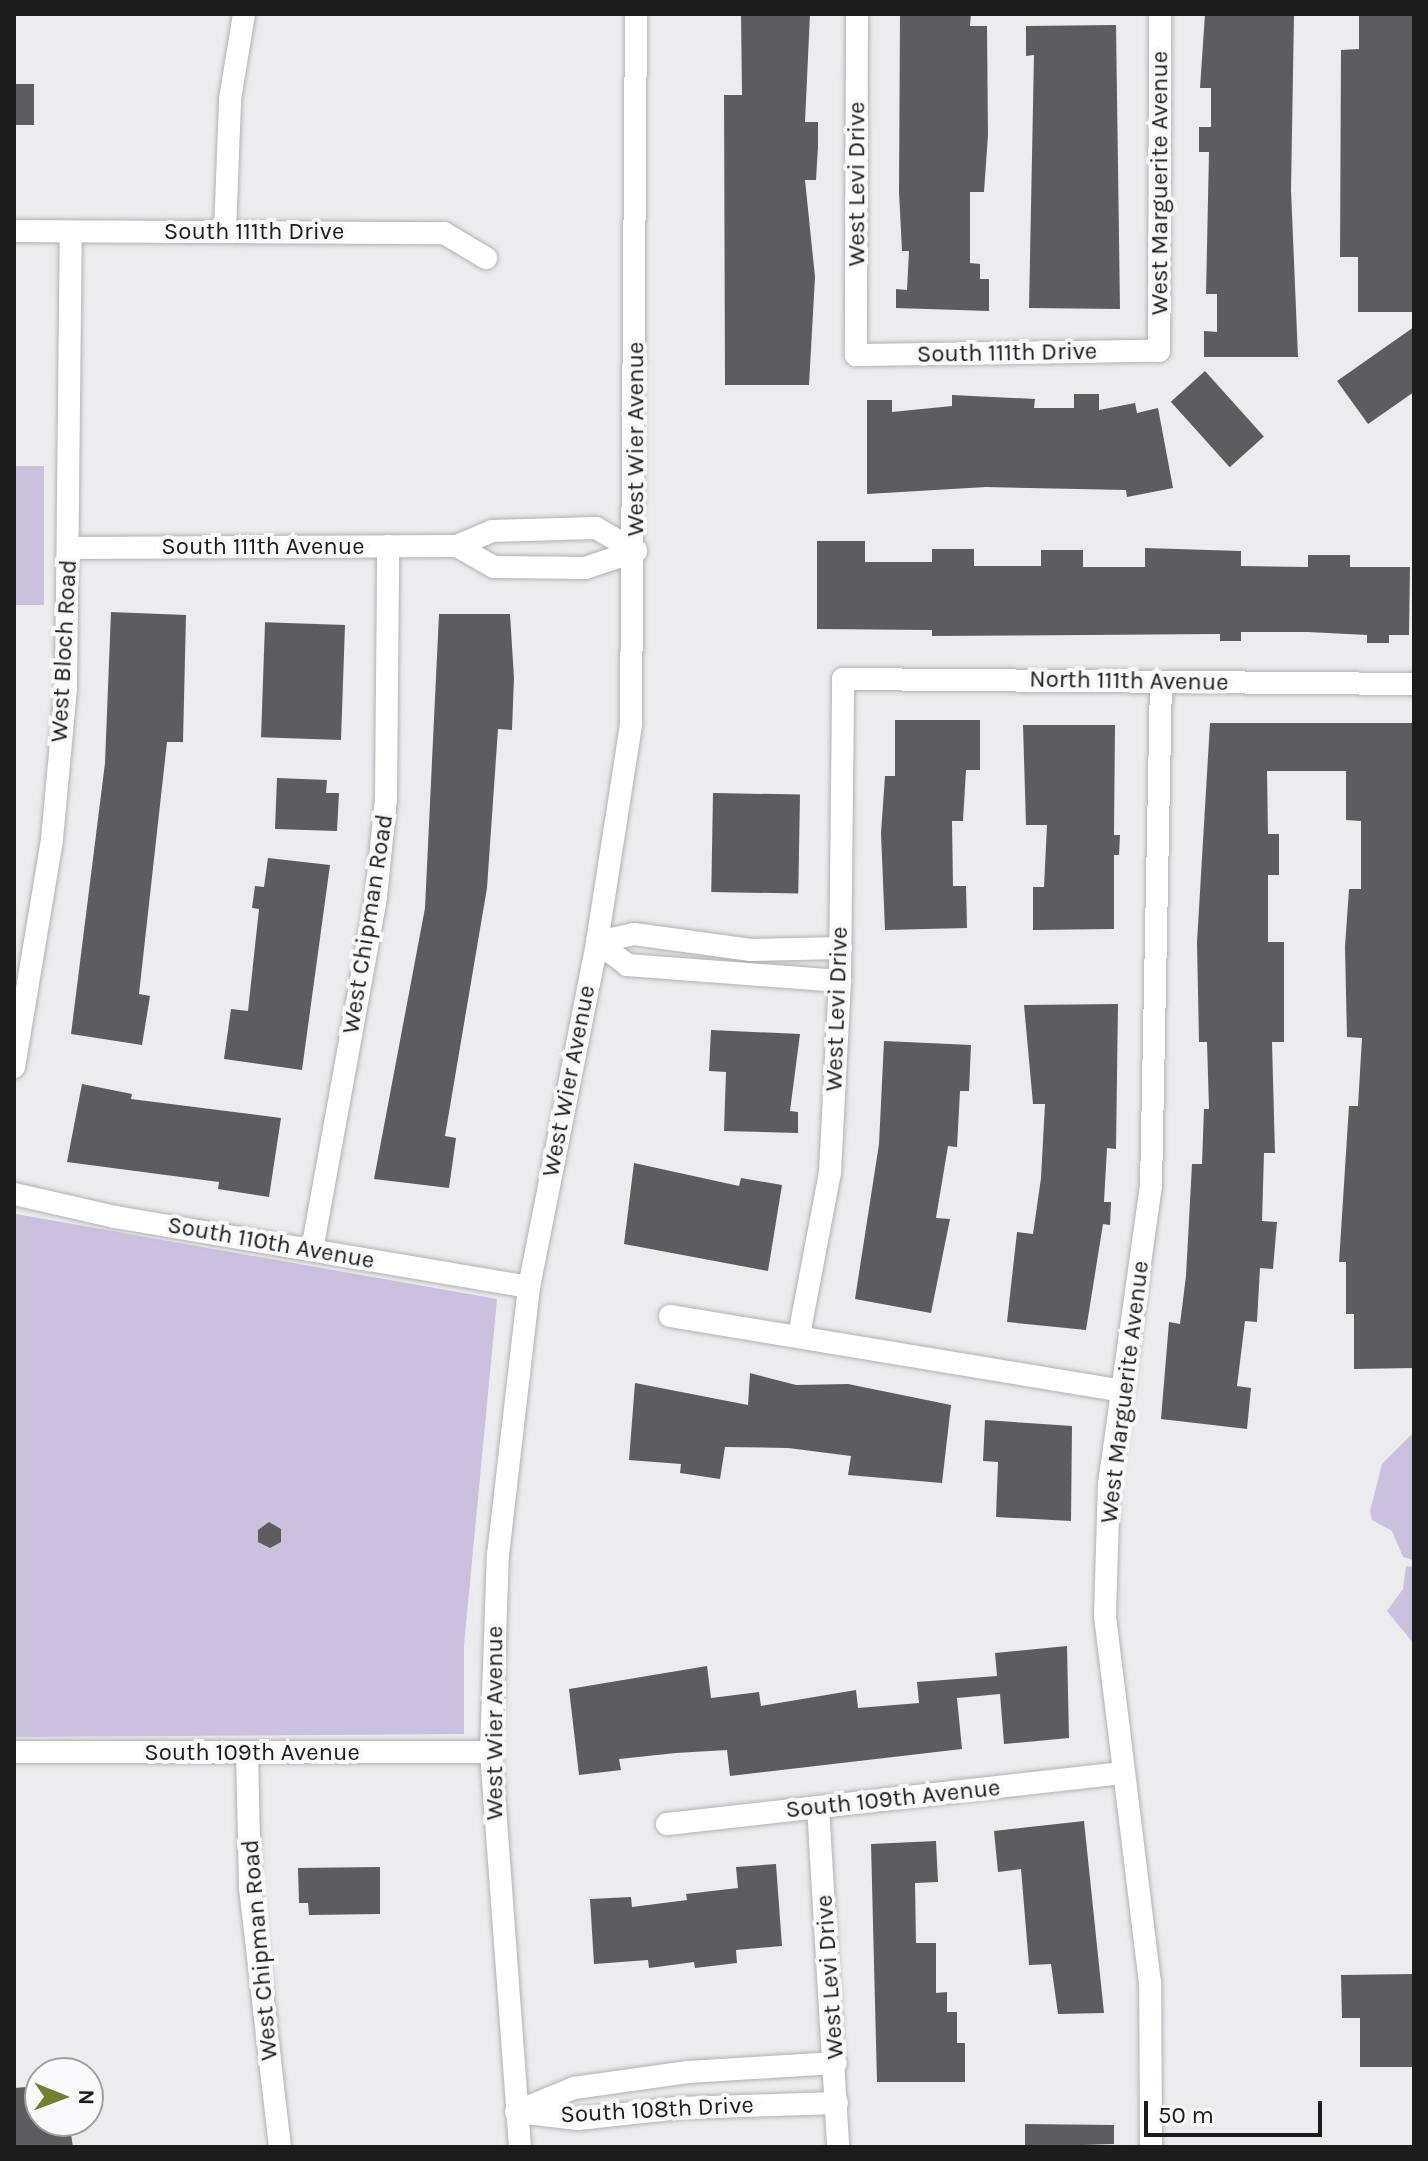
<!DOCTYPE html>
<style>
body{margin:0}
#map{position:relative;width:1428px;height:2161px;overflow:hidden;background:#ecebee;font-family:Karla,sans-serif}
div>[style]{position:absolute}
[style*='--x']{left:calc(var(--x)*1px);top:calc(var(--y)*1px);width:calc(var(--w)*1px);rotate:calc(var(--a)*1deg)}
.green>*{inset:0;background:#cac1df;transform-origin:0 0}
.building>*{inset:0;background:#5d5d5f;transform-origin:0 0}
.roads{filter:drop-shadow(0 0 2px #b2b1b4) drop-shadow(0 0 2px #b2b1b4)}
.street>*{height:22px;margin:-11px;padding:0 11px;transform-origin:11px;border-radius:11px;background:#fff}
span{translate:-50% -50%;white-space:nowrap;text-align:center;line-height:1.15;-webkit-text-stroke:8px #f9f8fb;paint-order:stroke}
.street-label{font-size:24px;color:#1d1c1d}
.frame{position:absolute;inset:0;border:16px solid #1d1c1d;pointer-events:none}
.north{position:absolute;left:24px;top:2057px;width:80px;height:80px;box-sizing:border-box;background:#f9f8fb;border:2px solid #a1a0a2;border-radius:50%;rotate:91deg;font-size:22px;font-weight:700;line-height:32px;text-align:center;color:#1d1c1d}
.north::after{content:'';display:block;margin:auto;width:28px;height:36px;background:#70802e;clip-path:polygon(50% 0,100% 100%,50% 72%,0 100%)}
.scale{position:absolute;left:1144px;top:2101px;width:178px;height:36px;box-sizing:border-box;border:4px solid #1d1c1d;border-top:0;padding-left:10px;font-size:24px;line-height:28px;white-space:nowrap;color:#1d1c1d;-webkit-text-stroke:6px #f9f8fb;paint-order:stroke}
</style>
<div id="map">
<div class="green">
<i style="left:14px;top:466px;width:30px;height:139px"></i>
<i style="clip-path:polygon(16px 1214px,497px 1299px,464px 1645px,464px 1734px,14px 1737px)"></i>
<i style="clip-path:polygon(1414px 1432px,1414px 1560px,1403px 1557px,1392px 1531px,1372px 1520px,1370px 1511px,1382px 1464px)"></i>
<i style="clip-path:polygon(1406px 1566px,1414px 1567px,1414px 1644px,1387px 1611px,1403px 1589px)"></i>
</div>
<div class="building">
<i style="clip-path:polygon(741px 14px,810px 14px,805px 122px,818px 122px,818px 147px,816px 180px,805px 180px,815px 277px,809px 385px,725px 385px,724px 95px,742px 95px)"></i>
<i style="clip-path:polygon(900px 14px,971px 14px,970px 26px,987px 26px,988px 135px,984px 192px,970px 192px,970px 263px,980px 264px,980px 279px,989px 279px,989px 311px,896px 308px,896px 289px,907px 290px,909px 251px,902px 251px,899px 192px)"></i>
<i style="clip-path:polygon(1205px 14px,1294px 14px,1291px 190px,1298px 357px,1204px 357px,1204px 331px,1217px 332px,1217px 294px,1206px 294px,1209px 152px,1199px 152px,1199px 127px,1211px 127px,1211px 88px,1200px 88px)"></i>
<i style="clip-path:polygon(1359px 14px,1414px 14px,1414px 312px,1358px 312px,1358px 257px,1340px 257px,1341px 50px,1359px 49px)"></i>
<i style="clip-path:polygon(1116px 25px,1120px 309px,1029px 308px,1034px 55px,1026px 56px,1026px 26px)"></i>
<i style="left:14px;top:84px;width:20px;height:41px"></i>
<i style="clip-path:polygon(1414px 327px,1414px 392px,1368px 424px,1337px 381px)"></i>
<i style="left:1205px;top:371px;width:88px;height:46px;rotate:48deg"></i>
<i style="clip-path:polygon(1074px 394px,1099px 394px,1099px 410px,1135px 403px,1137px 413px,1158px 408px,1173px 488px,1127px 497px,1126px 490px,986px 487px,867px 494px,867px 400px,892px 400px,892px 412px,952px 406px,952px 395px,1035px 399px,1034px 408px,1074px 408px)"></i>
<i style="clip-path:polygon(817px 541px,865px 541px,865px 562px,932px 562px,932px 549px,974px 549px,974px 566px,1041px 566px,1041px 550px,1083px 550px,1083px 567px,1145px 567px,1145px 548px,1241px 551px,1241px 566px,1308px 567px,1308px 555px,1350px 555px,1350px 567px,1410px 567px,1409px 635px,1389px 635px,1389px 643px,1367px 643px,1367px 635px,1308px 632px,1241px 632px,1241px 641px,1220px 641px,1220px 634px,932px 636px,932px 630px,817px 629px)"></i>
<i style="clip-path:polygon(111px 612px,186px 615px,183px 742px,167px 742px,139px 994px,150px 996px,142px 1045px,71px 1034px,105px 763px)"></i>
<i style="clip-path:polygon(439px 614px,510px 614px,514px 678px,512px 730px,498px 729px,487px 888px,445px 1136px,456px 1138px,449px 1188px,374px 1179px,425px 908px)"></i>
<i style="left:345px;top:625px;width:115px;height:80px;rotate:92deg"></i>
<i style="clip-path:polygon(895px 720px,980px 720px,980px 770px,966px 770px,963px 821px,952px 821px,953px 886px,966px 886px,967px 928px,885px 930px,881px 833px,885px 776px,895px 776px)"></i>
<i style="clip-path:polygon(1210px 723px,1414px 723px,1414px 1368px,1354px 1369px,1354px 1314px,1346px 1314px,1346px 1262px,1339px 1262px,1349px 1106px,1358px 1106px,1362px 1038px,1347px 1037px,1345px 947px,1349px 889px,1361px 889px,1361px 821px,1346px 820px,1346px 771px,1267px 771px,1268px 834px,1279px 834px,1279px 875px,1268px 875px,1268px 942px,1284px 942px,1284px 1042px,1272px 1042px,1275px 1153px,1264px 1153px,1262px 1221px,1277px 1222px,1273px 1269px,1260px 1268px,1257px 1322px,1245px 1321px,1237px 1386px,1251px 1388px,1247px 1429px,1161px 1419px,1169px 1322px,1180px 1324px,1186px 1276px,1192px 1164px,1202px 1164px,1204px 1109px,1209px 1109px,1207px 1042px,1199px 1042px,1197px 942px)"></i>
<i style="clip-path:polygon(1023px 725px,1115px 725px,1114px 835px,1120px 835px,1119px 855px,1114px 855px,1114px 929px,1033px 930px,1033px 887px,1044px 887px,1047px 825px,1026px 825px)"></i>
<i style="clip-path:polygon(277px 778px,327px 780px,326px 793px,339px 793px,337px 831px,275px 829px)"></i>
<i style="left:713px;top:793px;width:87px;height:99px;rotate:1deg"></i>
<i style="clip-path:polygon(268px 858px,330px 865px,302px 1070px,224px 1059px,231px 1009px,248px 1011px,259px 909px,252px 908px,255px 886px,264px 887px)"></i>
<i style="clip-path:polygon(1118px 1004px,1116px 1149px,1107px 1148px,1104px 1202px,1111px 1202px,1110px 1225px,1103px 1224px,1086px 1330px,1007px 1322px,1017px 1232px,1033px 1234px,1041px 1178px,1045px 1104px,1033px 1104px,1024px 1005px)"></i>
<i style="clip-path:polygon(711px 1030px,800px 1034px,790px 1111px,798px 1112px,798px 1133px,724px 1131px,726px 1072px,709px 1071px)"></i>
<i style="clip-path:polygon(884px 1041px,971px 1045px,969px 1091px,960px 1091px,957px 1147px,948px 1146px,936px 1218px,950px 1219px,931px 1313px,855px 1299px,879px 1144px)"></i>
<i style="clip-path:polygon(82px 1084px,132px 1094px,131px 1099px,281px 1118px,269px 1197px,218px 1189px,219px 1182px,67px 1162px)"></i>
<i style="clip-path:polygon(634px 1163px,739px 1186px,741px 1178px,782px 1185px,768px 1271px,624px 1244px)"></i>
<i style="clip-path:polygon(750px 1373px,796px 1385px,848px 1384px,951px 1405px,942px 1483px,848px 1475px,851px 1456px,788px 1448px,725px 1447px,720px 1479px,680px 1473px,681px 1464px,629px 1460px,635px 1383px,748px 1405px)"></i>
<i style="clip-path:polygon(985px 1420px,1072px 1426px,1071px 1521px,996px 1517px,998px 1462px,983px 1461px)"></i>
<i style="clip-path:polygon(269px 1522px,281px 1529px,281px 1542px,270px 1548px,258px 1542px,258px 1530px)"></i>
<i style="clip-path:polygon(1067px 1646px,1069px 1738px,1004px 1744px,1000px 1694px,957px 1698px,962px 1749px,730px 1776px,727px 1750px,676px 1753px,619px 1759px,621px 1770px,579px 1775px,569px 1689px,707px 1666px,711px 1698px,759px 1692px,761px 1706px,856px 1690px,858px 1708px,919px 1703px,917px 1682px,997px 1676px,995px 1653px)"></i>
<i style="clip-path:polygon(1084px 1821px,1104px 2013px,1058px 2014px,1051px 1964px,1029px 1965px,1021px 1869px,998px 1872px,994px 1831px)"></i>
<i style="clip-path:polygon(936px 1841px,938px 1882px,915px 1883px,916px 1943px,936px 1943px,936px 1993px,947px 1992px,947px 2012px,957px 2012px,957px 2043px,965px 2043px,965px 2082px,877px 2082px,871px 1844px)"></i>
<i style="clip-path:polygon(776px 1864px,782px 1946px,736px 1950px,737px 1963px,695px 1968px,694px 1962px,649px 1968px,648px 1960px,594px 1964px,590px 1899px,631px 1897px,632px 1907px,687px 1900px,686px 1894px,738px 1888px,736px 1867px)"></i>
<i style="clip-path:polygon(380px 1867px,380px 1914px,309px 1915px,308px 1903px,299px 1903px,298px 1868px)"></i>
<i style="clip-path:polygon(1414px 1974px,1414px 2067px,1360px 2067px,1360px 2018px,1342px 2018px,1341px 1975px)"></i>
<i style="clip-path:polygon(40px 2086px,40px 2121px,69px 2121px,73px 2147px,14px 2147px,14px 2088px)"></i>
<i style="clip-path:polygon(1025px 2124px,1114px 2125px,1114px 2144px,1025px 2147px)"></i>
</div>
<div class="roads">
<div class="street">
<i style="--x:857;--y:14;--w:341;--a:90.2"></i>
<i style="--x:856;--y:355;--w:303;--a:-0.8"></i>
<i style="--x:1159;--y:351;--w:337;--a:-89.8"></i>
<i style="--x:14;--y:231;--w:430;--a:0.3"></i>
<i style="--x:444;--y:233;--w:49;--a:30.8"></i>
<i style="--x:225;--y:232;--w:133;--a:-87.8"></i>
<i style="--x:230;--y:99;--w:86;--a:-80.6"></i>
<i style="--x:457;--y:546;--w:43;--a:29.6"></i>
<i style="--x:494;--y:567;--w:91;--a:0.6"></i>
<i style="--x:585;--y:568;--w:54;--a:-18.4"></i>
<i style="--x:69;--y:548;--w:388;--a:-0.3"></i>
<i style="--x:457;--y:546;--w:38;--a:-23"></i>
<i style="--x:492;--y:531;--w:104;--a:-1.7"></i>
<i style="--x:596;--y:528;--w:46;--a:29.9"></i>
<i style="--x:597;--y:942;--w:38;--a:37"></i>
<i style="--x:627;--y:965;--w:214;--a:4.3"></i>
<i style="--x:597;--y:942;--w:38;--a:-12"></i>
<i style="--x:634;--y:934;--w:118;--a:7.8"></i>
<i style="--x:751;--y:950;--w:90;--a:-1.3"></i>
<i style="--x:14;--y:1067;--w:231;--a:-80.5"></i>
<i style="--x:52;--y:839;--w:152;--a:-84.7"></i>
<i style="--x:66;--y:688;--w:456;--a:-89.4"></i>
<i style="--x:14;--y:1194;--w:104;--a:12.8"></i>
<i style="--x:115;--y:1217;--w:420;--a:9.6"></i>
<i style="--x:312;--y:1250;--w:359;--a:-79.7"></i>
<i style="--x:376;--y:897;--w:100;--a:-84.2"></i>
<i style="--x:386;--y:798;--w:252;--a:-89.5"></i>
<i style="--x:670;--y:1316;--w:458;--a:9.4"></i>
<i style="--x:799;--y:1335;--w:166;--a:-79.2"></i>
<i style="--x:830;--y:1172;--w:191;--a:-87"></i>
<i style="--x:840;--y:981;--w:302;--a:-89.4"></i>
<i style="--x:843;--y:679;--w:571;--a:0.5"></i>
<i style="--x:14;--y:1752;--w:477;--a:0"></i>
<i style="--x:247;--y:1753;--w:135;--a:88.7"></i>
<i style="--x:250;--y:1888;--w:261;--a:83.4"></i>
<i style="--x:818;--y:1807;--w:341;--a:86.6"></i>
<i style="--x:667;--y:1824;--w:456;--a:-6.4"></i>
<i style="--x:516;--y:2112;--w:63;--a:-22.5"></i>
<i style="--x:574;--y:2088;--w:115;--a:-8"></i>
<i style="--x:688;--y:2072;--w:148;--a:-3.5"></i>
<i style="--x:518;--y:2112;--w:60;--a:6.7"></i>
<i style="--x:578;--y:2119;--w:102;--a:-6.2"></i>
<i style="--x:679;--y:2108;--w:158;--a:-1.8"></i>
<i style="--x:520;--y:2147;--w:396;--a:-94.2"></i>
<i style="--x:491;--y:1752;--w:197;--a:-88"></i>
<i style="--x:498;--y:1555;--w:270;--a:-83.4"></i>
<i style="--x:529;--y:1287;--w:352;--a:-78.8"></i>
<i style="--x:597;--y:942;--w:221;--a:-81.1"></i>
<i style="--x:631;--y:724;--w:710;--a:-89.6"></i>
<i style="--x:1151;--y:2147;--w:164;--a:-90.3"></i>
<i style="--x:1150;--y:1983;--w:370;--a:-97"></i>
<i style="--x:1105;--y:1616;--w:132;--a:-88.3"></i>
<i style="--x:1109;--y:1484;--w:300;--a:-82"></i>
<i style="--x:1151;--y:1187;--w:505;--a:-88.87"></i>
</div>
</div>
<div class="street-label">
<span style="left:1160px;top:183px;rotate:-90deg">West Marguerite Avenue</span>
<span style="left:857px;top:184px;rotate:-90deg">West Levi Drive</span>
<span style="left:254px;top:232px">South 111th Drive</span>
<span style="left:1007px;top:353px;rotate:-1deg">South 111th Drive</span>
<span style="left:636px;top:439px;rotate:-90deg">West Wier Avenue</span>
<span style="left:263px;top:547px">South 111th Avenue</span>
<span style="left:64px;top:651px;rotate:-87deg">West Bloch Road</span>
<span style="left:1129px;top:681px;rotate:1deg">North 111th Avenue</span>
<span style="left:368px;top:924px;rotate:-81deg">West Chipman Road</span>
<span style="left:837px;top:1009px;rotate:-88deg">West Levi Drive</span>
<span style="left:569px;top:1081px;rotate:-79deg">West Wier Avenue</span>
<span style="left:271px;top:1243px;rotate:10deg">South 110th Avenue</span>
<span style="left:1125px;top:1392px;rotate:-83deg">West Marguerite Avenue</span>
<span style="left:495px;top:1723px;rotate:-90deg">West Wier Avenue</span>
<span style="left:252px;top:1753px">South 109th Avenue</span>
<span style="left:893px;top:1799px;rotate:-6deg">South 109th Avenue</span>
<span style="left:260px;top:1950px;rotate:-95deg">West Chipman Road</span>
<span style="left:830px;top:1977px;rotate:-94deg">West Levi Drive</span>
<span style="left:657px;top:2110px;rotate:-3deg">South 108th Drive</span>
</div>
<div class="frame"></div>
<div class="north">N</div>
<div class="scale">50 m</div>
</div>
